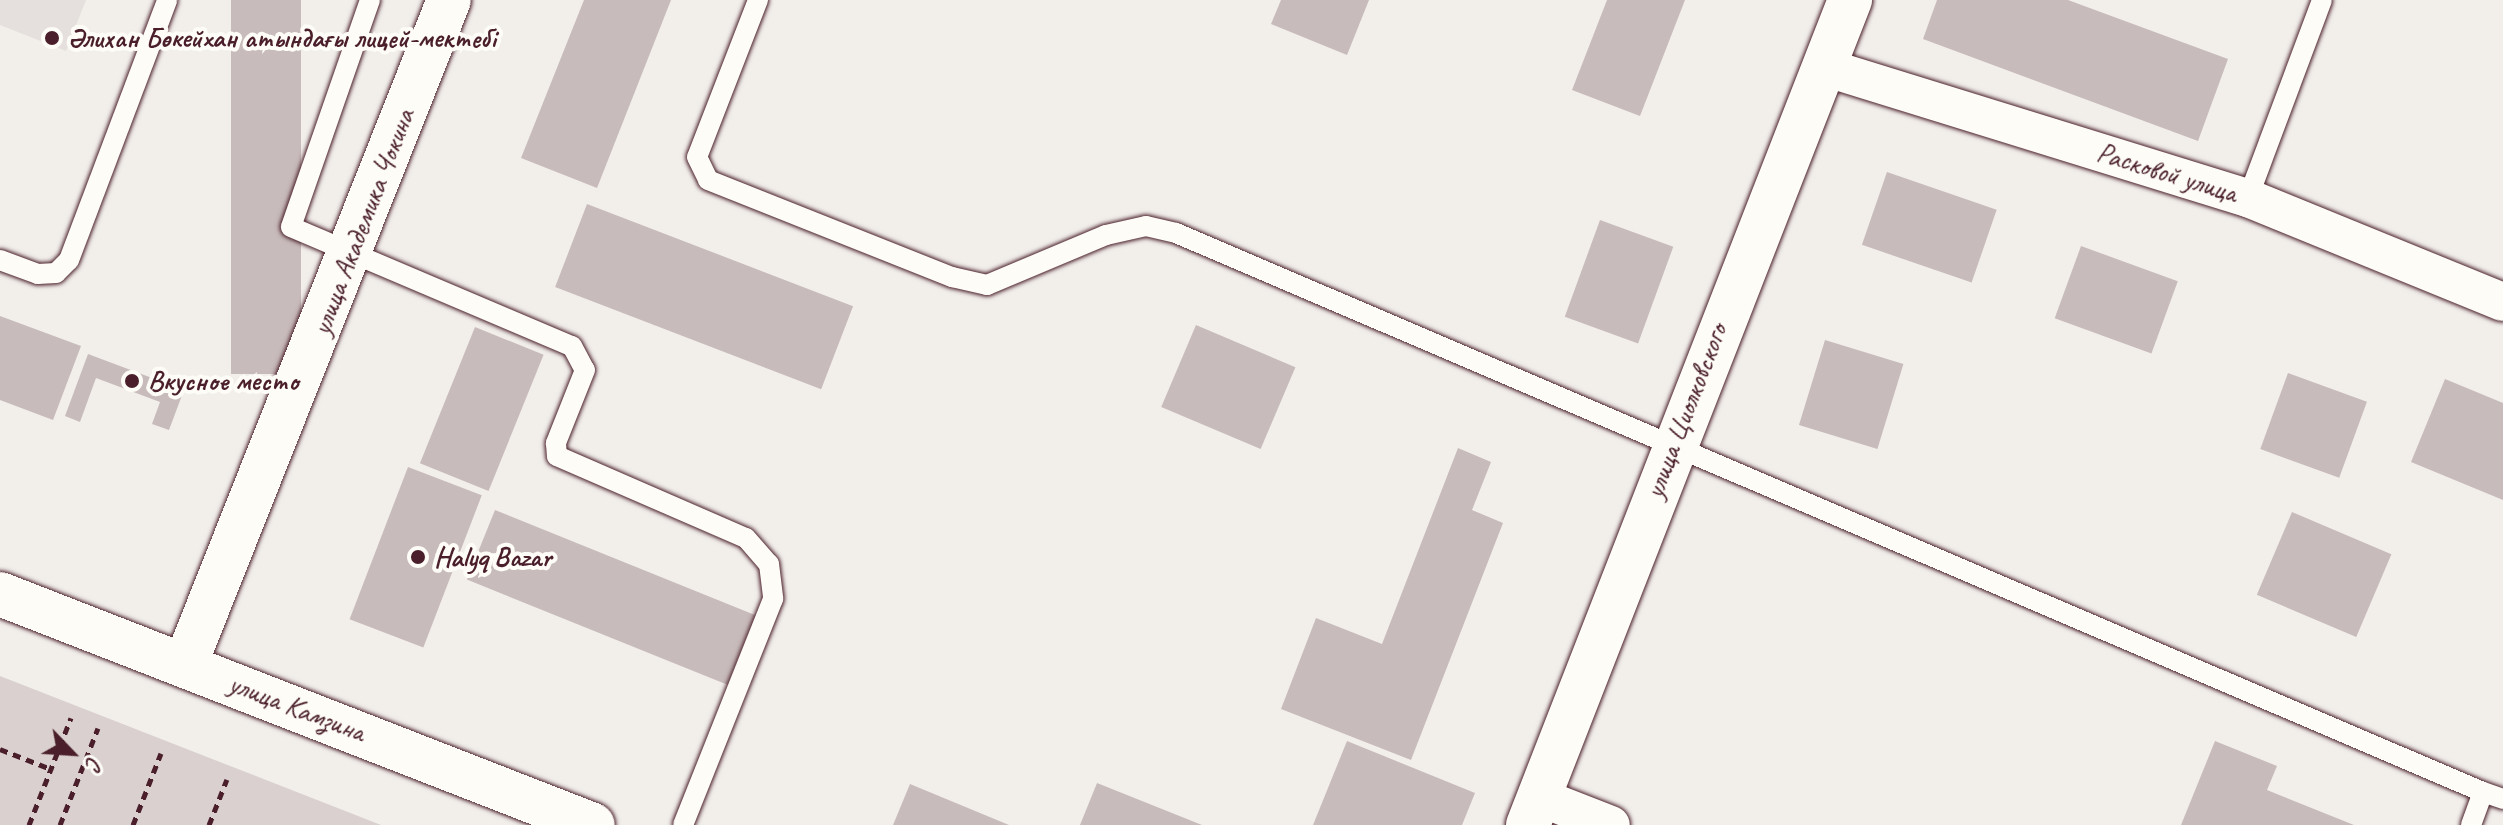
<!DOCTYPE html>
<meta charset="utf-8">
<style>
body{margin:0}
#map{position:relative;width:2503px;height:825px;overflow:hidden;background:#f2efeb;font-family:Caveat,sans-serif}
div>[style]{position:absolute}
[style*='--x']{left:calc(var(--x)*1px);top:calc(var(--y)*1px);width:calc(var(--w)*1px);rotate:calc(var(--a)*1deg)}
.built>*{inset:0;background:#e5dfdd}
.green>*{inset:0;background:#d9d0cf}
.building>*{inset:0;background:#c8bbbb;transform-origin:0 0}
.path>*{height:5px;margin-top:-2.5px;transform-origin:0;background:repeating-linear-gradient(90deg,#4a1f2b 0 8px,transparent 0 14px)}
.roads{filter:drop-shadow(0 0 2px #4a1f2b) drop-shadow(0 0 2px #4a1f2b)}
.lane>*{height:20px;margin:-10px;padding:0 10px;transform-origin:10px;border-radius:10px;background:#fdfcf7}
.street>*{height:38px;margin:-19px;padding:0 19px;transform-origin:19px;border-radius:19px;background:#fdfcf7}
.secondary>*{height:44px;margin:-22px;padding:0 22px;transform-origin:22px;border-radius:22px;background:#fdfcf7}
.dots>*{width:22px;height:22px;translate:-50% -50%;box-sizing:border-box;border:4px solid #fdfcf7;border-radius:50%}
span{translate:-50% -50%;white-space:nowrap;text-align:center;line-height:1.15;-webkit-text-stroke:8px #fdfcf7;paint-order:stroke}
.poi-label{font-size:28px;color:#4a1f2b;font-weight:700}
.left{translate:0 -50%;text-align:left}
.street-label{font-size:28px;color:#4a1f2b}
.north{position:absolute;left:32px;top:713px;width:80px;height:80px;-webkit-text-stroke:6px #fdfcf7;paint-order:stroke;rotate:115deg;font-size:22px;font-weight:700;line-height:32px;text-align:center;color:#4a1f2b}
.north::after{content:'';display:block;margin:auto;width:28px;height:36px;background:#4a1f2b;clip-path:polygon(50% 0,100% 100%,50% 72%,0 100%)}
</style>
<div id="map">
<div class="built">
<i style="clip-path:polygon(0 0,86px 0,66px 51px,0 25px)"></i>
</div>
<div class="green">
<i style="clip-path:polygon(0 676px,381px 825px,0 825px)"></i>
</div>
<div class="building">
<i style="left:231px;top:0;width:70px;height:374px"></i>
<i style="clip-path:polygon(584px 0,671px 0,597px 188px,521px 158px)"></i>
<i style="clip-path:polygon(1281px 0,1369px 0,1347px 55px,1271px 24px)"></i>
<i style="clip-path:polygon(1607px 0,1685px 0,1640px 116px,1572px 90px)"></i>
<i style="clip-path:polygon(1937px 0,2068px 0,2228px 59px,2198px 141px,1923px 39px)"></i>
<i style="left:1887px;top:172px;width:116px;height:77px;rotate:19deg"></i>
<i style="left:587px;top:204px;width:285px;height:89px;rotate:21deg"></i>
<i style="left:1600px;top:220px;width:78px;height:103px;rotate:20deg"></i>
<i style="left:2081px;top:246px;width:103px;height:77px;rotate:20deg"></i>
<i style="clip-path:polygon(0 316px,81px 346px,53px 420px,0 400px)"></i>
<i style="left:1196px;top:325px;width:108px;height:89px;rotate:23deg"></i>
<i style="left:475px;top:327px;width:74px;height:147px;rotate:22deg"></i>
<i style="left:1825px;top:340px;width:82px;height:89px;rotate:17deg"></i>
<i style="clip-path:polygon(88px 354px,184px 390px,169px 430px,152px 424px,160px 402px,96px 378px,80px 422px,65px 416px)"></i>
<i style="left:2288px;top:373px;width:84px;height:81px;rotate:20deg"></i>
<i style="clip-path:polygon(2445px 379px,2503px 403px,2503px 500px,2411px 462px)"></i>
<i style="clip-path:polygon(1458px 448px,1491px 462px,1472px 510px,1503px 523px,1411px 760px,1281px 709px,1316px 618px,1382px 644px)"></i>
<i style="left:408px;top:467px;width:79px;height:163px;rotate:21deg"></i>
<i style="left:495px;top:510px;width:281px;height:75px;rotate:22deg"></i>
<i style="left:2292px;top:512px;width:108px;height:90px;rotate:23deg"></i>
<i style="clip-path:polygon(1347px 741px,1475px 793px,1462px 825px,1313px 825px)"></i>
<i style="clip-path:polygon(2215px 741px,2277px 766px,2267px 790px,2354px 825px,2181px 825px)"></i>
<i style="clip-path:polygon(1097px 783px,1202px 825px,1080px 825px)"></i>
<i style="clip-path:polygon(910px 784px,1009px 825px,893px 825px)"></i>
</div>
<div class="path">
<i style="--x:0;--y:749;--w:55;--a:21.4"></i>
<i style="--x:29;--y:825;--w:115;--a:-68.6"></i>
<i style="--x:60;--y:825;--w:104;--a:-68.6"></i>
<i style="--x:133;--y:825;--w:77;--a:-68.7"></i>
<i style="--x:209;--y:825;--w:49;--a:-68.6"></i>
</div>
<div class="roads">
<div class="lane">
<i style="--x:370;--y:0;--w:240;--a:109.2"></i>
<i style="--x:291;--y:227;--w:305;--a:23"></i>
<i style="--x:572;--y:346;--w:27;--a:62"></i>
<i style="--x:585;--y:370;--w:79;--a:111.7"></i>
<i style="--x:556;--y:443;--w:13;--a:86"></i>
<i style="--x:557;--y:456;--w:206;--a:23.5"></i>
<i style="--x:746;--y:538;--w:35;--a:49"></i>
<i style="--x:769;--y:564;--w:35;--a:83"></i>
<i style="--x:773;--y:599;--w:243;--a:111.7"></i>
<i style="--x:758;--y:0;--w:168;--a:111.2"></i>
<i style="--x:697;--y:157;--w:25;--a:64"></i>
<i style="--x:708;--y:180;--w:263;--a:21.7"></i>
<i style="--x:952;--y:277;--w:36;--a:13"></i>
<i style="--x:987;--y:285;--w:129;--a:-22.8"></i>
<i style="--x:1106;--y:235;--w:41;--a:-12.7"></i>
<i style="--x:1146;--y:226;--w:31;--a:13"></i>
<i style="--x:1176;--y:233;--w:1422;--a:23.16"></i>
<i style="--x:2248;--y:198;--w:211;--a:-69.5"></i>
<i style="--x:0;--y:260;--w:40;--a:20.2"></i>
<i style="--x:38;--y:274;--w:18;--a:-3"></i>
<i style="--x:56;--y:273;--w:18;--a:-45"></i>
<i style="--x:69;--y:260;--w:278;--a:-69.3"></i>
<i style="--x:2471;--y:825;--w:35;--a:-70"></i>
<i style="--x:2483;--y:792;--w:21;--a:19"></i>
</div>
<div class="street">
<i style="--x:1824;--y:67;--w:444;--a:17.2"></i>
<i style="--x:2248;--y:198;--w:275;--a:22.2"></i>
<i style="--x:1539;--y:797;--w:77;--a:21.3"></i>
</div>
<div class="secondary">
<i style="--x:0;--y:594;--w:636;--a:21.28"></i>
<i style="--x:185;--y:665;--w:715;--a:-68.35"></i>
<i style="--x:1528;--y:825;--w:886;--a:-68.68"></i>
</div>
</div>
<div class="dots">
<i style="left:52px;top:38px;background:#4a1f2b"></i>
<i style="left:132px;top:381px;background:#4a1f2b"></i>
<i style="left:418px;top:557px;background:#4a1f2b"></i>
</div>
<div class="poi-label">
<span class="left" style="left:68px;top:38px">Әлихан Бөкейхан атындағы лицей-мектебі</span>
<span class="left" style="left:148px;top:381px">Вкусное место</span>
<span class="left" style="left:434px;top:557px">Halyq Bazar</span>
</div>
<div class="street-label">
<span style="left:2167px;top:173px;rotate:17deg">Расковой улица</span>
<span style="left:363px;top:222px;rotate:-69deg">улица Академика Чокина</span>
<span style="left:1686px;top:411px;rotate:-69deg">улица Циолковского</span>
<span style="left:297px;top:708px;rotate:21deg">улица Камзина</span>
</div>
<div class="north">С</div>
</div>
